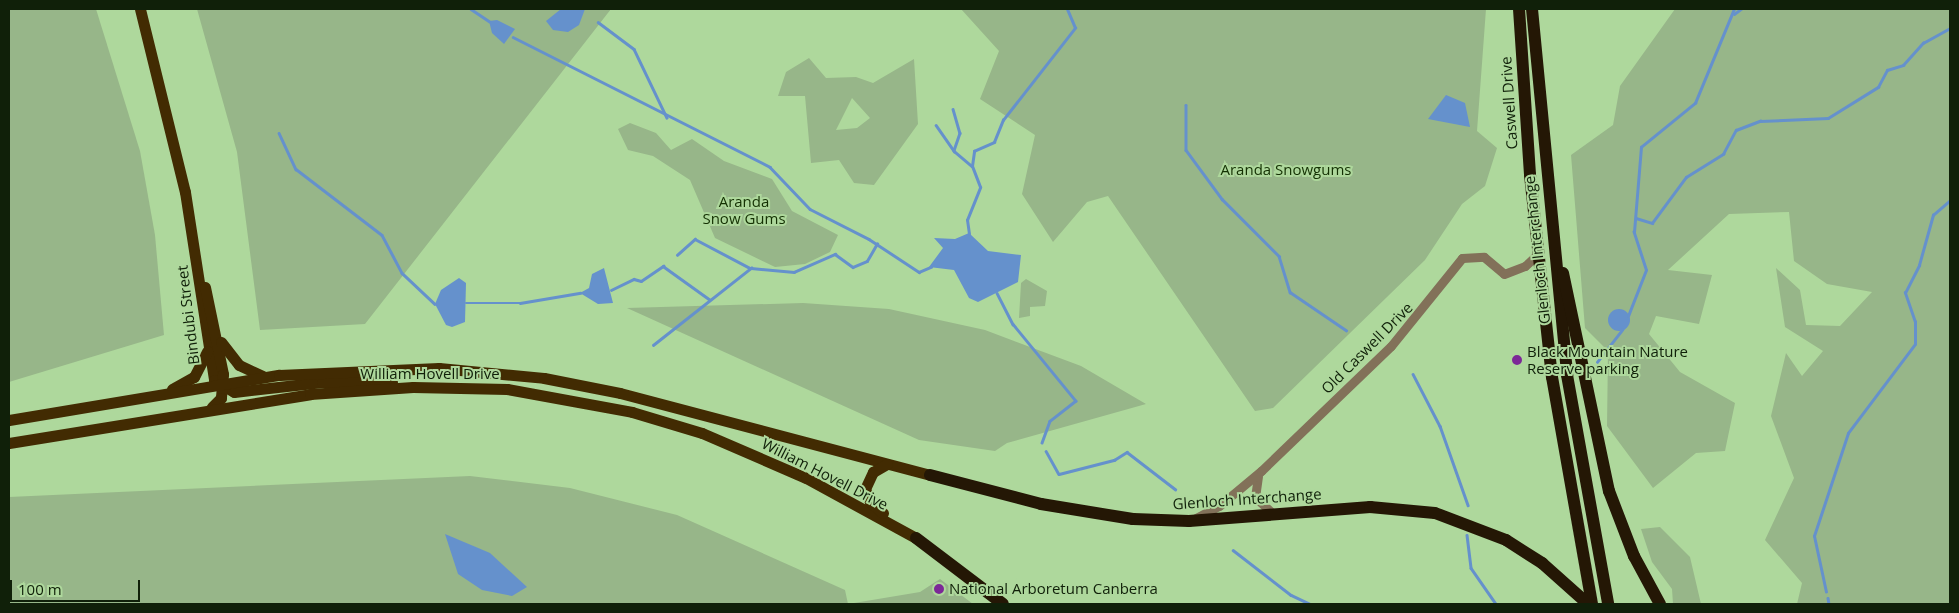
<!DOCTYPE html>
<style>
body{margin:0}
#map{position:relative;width:1959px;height:613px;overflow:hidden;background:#aed89c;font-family:"Open Sans",sans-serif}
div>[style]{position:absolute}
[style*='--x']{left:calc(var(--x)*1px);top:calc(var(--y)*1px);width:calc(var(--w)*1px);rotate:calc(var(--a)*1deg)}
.green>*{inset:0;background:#97b689}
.water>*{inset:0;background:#6591cc}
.round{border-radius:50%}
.stream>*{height:2.5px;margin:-1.25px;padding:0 1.25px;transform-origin:1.25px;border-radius:1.25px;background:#6591cc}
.minor>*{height:9px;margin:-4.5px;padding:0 4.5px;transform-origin:4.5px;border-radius:4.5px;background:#827159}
.major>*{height:11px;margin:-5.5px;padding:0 5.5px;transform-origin:5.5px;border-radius:5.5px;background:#422b02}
.highway>*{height:12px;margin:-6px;padding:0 6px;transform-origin:6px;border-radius:6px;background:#241705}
.dots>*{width:14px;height:14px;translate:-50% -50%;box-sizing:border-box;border:2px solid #aed89c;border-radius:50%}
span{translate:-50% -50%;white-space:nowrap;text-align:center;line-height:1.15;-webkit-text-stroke:4px #aed89c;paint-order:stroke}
.street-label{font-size:15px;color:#102009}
.park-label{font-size:15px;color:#143103}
.poi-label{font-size:15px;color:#102009}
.left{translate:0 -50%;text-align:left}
.frame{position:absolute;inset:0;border:10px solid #102009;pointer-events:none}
.scale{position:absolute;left:10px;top:580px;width:130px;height:22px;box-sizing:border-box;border:2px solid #102009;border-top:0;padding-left:6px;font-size:15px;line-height:18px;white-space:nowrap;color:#102009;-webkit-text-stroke:4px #aed89c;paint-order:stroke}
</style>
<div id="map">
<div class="green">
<i style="clip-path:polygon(9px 9px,96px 9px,140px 151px,155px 235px,164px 335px,9px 382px)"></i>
<i style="clip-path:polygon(197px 9px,611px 9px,365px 324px,260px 330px,237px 152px)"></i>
<i style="clip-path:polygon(961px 9px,1486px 9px,1477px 131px,1497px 148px,1485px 186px,1462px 204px,1425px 260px,1273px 408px,1255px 411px,1108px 196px,1087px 202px,1053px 242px,1022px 194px,1035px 135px,980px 99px,999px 51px)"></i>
<i style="clip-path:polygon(1675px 9px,1950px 9px,1950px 604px,1797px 604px,1802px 583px,1765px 540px,1794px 478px,1771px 416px,1786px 353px,1802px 376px,1823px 351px,1785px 327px,1776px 268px,1800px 290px,1806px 325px,1840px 326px,1872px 292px,1827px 284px,1794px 261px,1789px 212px,1729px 214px,1668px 270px,1712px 275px,1699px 324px,1656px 316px,1649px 334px,1680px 372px,1735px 403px,1725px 451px,1696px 453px,1653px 488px,1607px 426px,1608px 351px,1585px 328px,1571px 155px,1613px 125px,1620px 86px)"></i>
<i style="clip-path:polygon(evenodd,809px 58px,826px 78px,856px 77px,873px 83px,914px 59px,918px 124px,874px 185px,854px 183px,839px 160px,811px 163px,805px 96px,778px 96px,786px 72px,809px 58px,852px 98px,870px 118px,857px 128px,836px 130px,852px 98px)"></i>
<i style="clip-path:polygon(630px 123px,656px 133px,671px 150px,692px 139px,724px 161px,772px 179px,792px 211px,838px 235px,830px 252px,805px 264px,775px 267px,715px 238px,690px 180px,653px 156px,628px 150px,618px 129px)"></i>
<i style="clip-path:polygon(1026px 279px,1047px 291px,1045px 306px,1030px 307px,1030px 316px,1019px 318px,1021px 283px)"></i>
<i style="clip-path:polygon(803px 303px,889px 309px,985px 330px,1081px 366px,1146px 404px,1007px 443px,995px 451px,919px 440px,627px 308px)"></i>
<i style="clip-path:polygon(470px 476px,570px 488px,677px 515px,845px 590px,848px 604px,920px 592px,940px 579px,973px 604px,9px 604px,9px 497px)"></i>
<i style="clip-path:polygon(1660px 527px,1690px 557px,1701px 604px,1673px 604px,1672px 589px,1652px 562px,1641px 529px)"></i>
</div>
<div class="water">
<i style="clip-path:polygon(561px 9px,585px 9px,579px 25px,568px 32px,553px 30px,546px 21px)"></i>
<i style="clip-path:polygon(497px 20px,515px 29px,504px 44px,492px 33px,489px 21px)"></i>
<i style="clip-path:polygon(1446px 95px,1465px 103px,1470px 127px,1428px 119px)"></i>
<i style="clip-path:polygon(969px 233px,988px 251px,1021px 255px,1018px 282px,978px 302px,969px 298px,954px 270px,929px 267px,943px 248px,934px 238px,955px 239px)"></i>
<i style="clip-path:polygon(604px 268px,613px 303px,598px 304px,580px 293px,589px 288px,592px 274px)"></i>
<i style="clip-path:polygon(459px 278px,466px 283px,465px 322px,452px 327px,446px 325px,435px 304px,441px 290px)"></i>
<i class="round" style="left:1608px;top:309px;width:22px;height:22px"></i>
<i style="clip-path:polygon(445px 534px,490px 553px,527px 587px,512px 596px,482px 590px,458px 574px)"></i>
</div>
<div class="stream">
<i style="--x:471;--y:9;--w:22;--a:34"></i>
<i style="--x:1734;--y:14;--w:9;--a:-36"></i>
<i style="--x:598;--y:22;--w:45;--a:36.9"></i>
<i style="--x:634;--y:49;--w:76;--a:64.4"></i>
<i style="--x:513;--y:37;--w:288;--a:26.8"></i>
<i style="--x:770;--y:167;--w:58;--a:46.4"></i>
<i style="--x:810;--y:209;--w:66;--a:27"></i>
<i style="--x:869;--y:239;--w:60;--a:33.4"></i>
<i style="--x:919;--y:272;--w:13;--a:-23"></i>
<i style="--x:1186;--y:105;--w:45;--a:90"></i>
<i style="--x:1186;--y:150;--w:61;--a:53.7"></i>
<i style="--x:1222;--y:199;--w:81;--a:45"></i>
<i style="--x:1279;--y:256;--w:38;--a:73"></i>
<i style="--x:1290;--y:292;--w:68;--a:34.2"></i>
<i style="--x:953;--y:109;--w:25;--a:74"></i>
<i style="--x:960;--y:133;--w:18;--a:109"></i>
<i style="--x:936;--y:125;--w:32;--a:55"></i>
<i style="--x:954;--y:151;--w:23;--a:40"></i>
<i style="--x:279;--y:133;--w:40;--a:65"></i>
<i style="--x:296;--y:169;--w:108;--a:37.5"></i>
<i style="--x:382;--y:235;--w:43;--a:62.2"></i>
<i style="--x:402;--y:273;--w:45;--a:43.2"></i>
<i style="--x:1636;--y:218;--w:17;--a:17"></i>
<i style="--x:1652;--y:223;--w:57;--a:-53.5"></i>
<i style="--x:1686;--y:177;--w:44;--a:-31.9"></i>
<i style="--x:1723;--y:154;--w:27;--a:-62"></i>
<i style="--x:1736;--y:130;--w:26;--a:-21"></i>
<i style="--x:1760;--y:121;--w:68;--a:-2.5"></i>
<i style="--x:1828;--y:118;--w:59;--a:-31.8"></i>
<i style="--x:1878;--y:87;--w:19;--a:-62"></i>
<i style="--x:1887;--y:70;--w:17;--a:-17"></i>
<i style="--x:1903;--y:65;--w:30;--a:-48"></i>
<i style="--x:1923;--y:43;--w:31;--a:-29"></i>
<i style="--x:969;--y:234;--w:14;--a:-98"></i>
<i style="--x:967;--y:220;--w:35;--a:-68"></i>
<i style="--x:980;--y:187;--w:22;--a:-111"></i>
<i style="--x:972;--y:166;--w:15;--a:-82"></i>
<i style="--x:974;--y:151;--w:22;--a:-24"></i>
<i style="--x:994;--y:142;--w:24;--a:-68"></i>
<i style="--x:1003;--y:120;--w:117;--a:-52"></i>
<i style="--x:1075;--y:28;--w:21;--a:-113"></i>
<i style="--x:677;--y:255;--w:24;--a:-42"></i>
<i style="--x:695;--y:239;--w:62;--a:27.8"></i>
<i style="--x:611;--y:290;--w:25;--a:-26"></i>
<i style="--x:634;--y:279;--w:7;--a:16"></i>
<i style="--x:641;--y:281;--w:27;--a:-34"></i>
<i style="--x:663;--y:266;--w:57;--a:35.7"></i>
<i style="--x:997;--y:293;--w:35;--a:63"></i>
<i style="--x:1013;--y:324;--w:99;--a:50.7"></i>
<i style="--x:1076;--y:401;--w:33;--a:142"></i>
<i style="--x:1050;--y:421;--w:23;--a:110"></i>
<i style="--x:466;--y:303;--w:54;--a:0"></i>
<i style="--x:520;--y:303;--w:61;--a:-9.5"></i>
<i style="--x:1628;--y:316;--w:49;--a:-68.6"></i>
<i style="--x:1646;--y:270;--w:40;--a:-108"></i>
<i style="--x:1634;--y:232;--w:85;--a:-85.3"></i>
<i style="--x:1641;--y:147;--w:70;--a:-39.2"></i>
<i style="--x:1695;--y:103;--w:102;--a:-67.5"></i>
<i style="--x:653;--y:345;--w:125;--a:-38.2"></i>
<i style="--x:751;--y:268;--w:43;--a:5.3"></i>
<i style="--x:794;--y:272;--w:45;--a:-23.7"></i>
<i style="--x:835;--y:254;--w:22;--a:36"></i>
<i style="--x:853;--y:267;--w:15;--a:-23"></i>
<i style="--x:867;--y:261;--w:20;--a:-60"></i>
<i style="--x:1597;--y:362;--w:41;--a:-52"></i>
<i style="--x:1413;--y:374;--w:59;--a:62.6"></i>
<i style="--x:1440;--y:426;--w:84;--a:70.5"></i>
<i style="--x:1046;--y:451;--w:26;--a:61"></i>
<i style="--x:1059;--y:474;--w:57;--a:-14.3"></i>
<i style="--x:1114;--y:460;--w:15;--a:-32"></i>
<i style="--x:1127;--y:452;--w:61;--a:37.6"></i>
<i style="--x:1467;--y:535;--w:33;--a:83"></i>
<i style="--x:1471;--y:568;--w:44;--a:55.2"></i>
<i style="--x:1233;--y:550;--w:73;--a:37.8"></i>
<i style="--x:1291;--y:595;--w:21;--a:25"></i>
<i style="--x:1826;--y:592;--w:57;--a:-102.1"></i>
<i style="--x:1814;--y:536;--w:108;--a:-71.7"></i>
<i style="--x:1848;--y:433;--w:111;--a:-53"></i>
<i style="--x:1915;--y:344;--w:22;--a:-90"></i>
<i style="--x:1915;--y:322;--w:31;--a:-109"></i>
<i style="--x:1905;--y:293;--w:31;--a:-63"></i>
<i style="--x:1919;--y:265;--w:52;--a:-74.4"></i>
<i style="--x:1933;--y:215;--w:23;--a:-41"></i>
<i style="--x:1828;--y:598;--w:6;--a:81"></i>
</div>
<div class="minor">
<i style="--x:1258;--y:476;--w:21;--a:98"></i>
<i style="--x:1255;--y:497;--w:23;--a:43"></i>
<i style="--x:1196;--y:518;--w:26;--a:-28"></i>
<i style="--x:1219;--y:506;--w:55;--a:-39.8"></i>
<i style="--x:1261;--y:471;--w:180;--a:-43.9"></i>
<i style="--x:1391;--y:346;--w:113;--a:-51.1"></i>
<i style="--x:1462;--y:258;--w:22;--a:-3"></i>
<i style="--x:1484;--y:257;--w:26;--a:40"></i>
<i style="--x:1504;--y:274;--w:22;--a:-21"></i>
<i style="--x:1525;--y:266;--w:18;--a:-43"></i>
</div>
<div class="major">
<i style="--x:140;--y:9;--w:188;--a:76.2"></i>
<i style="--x:185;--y:192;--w:190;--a:81.2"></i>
<i style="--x:214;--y:380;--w:23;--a:31"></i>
<i style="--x:234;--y:392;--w:89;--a:-6.5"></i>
<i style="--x:322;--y:382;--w:70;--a:0"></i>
<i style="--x:205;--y:287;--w:89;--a:78.3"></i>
<i style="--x:223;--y:374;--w:24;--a:95"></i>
<i style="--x:221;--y:398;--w:13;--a:135"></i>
<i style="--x:221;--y:342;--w:29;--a:52"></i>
<i style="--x:239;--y:365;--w:26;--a:25"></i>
<i style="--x:172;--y:389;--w:25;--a:-29"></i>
<i style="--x:194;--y:377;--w:29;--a:-63"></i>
<i style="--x:9;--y:420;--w:274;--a:-9.5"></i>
<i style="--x:279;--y:375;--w:160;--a:-2.5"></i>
<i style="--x:439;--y:368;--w:105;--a:5.4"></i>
<i style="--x:544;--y:378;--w:77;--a:11.2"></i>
<i style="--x:620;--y:393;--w:321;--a:14.8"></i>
<i style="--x:9;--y:443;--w:305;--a:-9.2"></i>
<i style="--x:310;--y:394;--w:103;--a:-3.9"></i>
<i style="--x:413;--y:387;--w:94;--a:1.2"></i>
<i style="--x:507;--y:389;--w:127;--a:10.4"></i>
<i style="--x:632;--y:412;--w:73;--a:16.7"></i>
<i style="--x:702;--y:433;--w:113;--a:23.4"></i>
<i style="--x:806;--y:478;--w:125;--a:28.6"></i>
<i style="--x:883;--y:513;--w:17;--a:-140"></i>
<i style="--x:870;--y:502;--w:14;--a:-111"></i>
<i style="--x:865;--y:489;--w:19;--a:-65"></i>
<i style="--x:873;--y:472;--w:16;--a:-30"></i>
</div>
<div class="highway">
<i style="--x:1519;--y:9;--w:166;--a:86.2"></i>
<i style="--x:1530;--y:175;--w:203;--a:83.8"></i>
<i style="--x:1552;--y:377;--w:230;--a:80"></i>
<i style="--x:1532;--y:9;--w:368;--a:84.5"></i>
<i style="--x:1567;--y:375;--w:233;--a:79.8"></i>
<i style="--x:1563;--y:273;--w:223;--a:78.1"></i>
<i style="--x:1609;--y:491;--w:70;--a:69"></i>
<i style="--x:1634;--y:556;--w:55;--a:61.6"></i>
<i style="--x:930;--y:475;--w:115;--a:14.6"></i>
<i style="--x:1041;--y:504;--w:93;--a:9.3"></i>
<i style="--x:1133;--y:519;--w:56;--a:2"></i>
<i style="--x:1189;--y:521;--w:182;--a:-4.4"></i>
<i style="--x:1370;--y:507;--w:65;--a:5.3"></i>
<i style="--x:1435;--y:513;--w:76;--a:20.8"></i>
<i style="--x:1506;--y:540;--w:43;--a:32.6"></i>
<i style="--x:1542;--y:563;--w:62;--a:41.7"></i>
<i style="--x:916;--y:538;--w:109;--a:37.2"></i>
</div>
<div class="dots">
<i style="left:1517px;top:360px;background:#7c2897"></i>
<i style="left:939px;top:589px;background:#7c2897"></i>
</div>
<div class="street-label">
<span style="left:1509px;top:103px;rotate:-94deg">Caswell Drive</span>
<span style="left:1537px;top:250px;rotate:-96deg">Glenloch Interchange</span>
<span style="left:188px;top:315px;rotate:-97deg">Bindubi Street</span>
<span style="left:1367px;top:348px;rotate:-45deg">Old Caswell Drive</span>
<span style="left:430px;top:374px">William Hovell Drive</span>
<span style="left:825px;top:474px;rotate:27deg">William Hovell Drive</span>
<span style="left:1247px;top:499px;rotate:-4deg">Glenloch Interchange</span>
</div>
<div class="park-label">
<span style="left:1286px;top:170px">Aranda Snowgums</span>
<span style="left:744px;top:210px">Aranda<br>Snow Gums</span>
</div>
<div class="poi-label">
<span class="left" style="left:1527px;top:360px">Black Mountain Nature<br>Reserve parking</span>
<span class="left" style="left:949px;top:589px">National Arboretum Canberra</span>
</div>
<div class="frame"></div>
<div class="scale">100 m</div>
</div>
